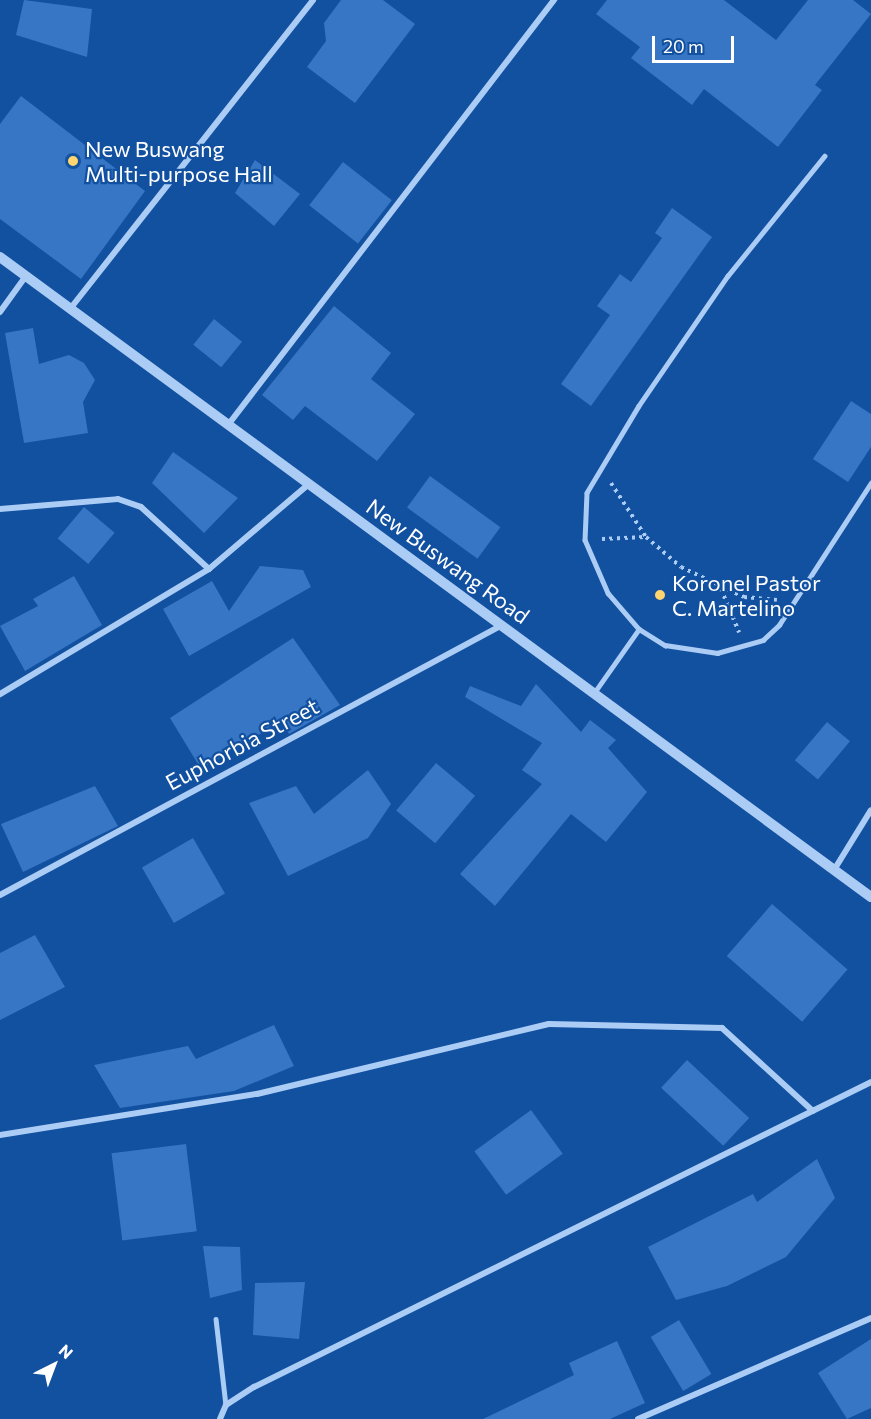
<!DOCTYPE html>
<style>
body{margin:0}
#map{position:relative;width:871px;height:1419px;overflow:hidden;background:#1250a0;font-family:Commissioner,sans-serif}
div>[style]{position:absolute}
[style*='--x']{left:calc(var(--x)*1px);top:calc(var(--y)*1px);width:calc(var(--w)*1px);rotate:calc(var(--a)*1deg)}
.building>*{inset:0;background:#3676c5;transform-origin:0 0}
.path>*{height:4px;margin-top:-2px;transform-origin:0;background:repeating-linear-gradient(90deg,#abccf5 0 3px,transparent 0 7.5px)}
.service>*{height:4.5px;margin:-2.25px;padding:0 2.25px;transform-origin:2.25px;border-radius:2.25px;background:#abccf5}
.minor>*{height:6px;margin:-3px;padding:0 3px;transform-origin:3px;border-radius:3px;background:#abccf5}
.tertiary>*{height:10px;margin:-5px;padding:0 5px;transform-origin:5px;border-radius:5px;background:#abccf5}
.dots>*{width:16px;height:16px;translate:-50% -50%;box-sizing:border-box;border:3px solid #1250a0;border-radius:50%}
span{translate:-50% -50%;white-space:nowrap;text-align:center;line-height:1.15;-webkit-text-stroke:4.5px #1250a0;paint-order:stroke}
.poi-label{font-size:22px;color:#fff}
.left{translate:0 -50%;text-align:left}
.street-label{font-size:22px;color:#fff}
.north{position:absolute;left:24px;top:1335px;width:60px;height:60px;-webkit-text-stroke:4px #1250a0;paint-order:stroke;rotate:42deg;font-size:16px;font-weight:700;line-height:24px;text-align:center;color:#fff}
.north::after{content:'';display:block;margin:auto;width:21px;height:27px;background:#fff;clip-path:polygon(50% 0,100% 100%,50% 72%,0 100%)}
.scale{position:absolute;left:652px;top:36px;width:82px;height:27px;box-sizing:border-box;border:3px solid #fff;border-top:0;padding-left:8px;font-size:18px;line-height:21px;white-space:nowrap;color:#fff;-webkit-text-stroke:4px #1250a0;paint-order:stroke}
</style>
<div id="map">
<div class="building">
<i style="clip-path:polygon(24px 0,92px 9px,87px 57px,16px 35px)"></i>
<i style="clip-path:polygon(341px 0,383px 0,415px 24px,355px 103px,307px 67px,326px 41px,324px 23px)"></i>
<i style="clip-path:polygon(607px 0,724px 0,776px 40px,808px 0,853px 0,871px 14px,815px 85px,822px 90px,778px 147px,704px 89px,692px 105px,631px 58px,640px 47px,596px 14px)"></i>
<i style="clip-path:polygon(21px 96px,145px 191px,81px 279px,0 219px,0 124px)"></i>
<i style="clip-path:polygon(255px 160px,300px 194px,274px 226px,235px 193px)"></i>
<i style="left:343px;top:162px;width:62px;height:55px;rotate:38deg"></i>
<i style="clip-path:polygon(672px 208px,712px 237px,591px 406px,561px 384px,610px 315px,597px 306px,620px 274px,631px 282px,662px 238px,655px 233px)"></i>
<i style="clip-path:polygon(334px 306px,391px 353px,371px 379px,415px 414px,377px 461px,305px 406px,293px 420px,262px 395px)"></i>
<i style="left:214px;top:319px;width:36px;height:33px;rotate:39deg"></i>
<i style="clip-path:polygon(33px 328px,39px 364px,69px 355px,84px 363px,95px 380px,83px 402px,88px 433px,24px 443px,5px 333px)"></i>
<i style="clip-path:polygon(851px 401px,871px 414px,871px 447px,848px 482px,813px 459px)"></i>
<i style="clip-path:polygon(173px 452px,238px 498px,204px 533px,152px 483px)"></i>
<i style="left:430px;top:476px;width:87px;height:39px;rotate:36deg"></i>
<i style="left:84px;top:507px;width:40px;height:41px;rotate:40deg"></i>
<i style="clip-path:polygon(260px 566px,303px 570px,311px 587px,189px 656px,163px 609px,212px 581px,229px 611px)"></i>
<i style="clip-path:polygon(74px 576px,102px 625px,25px 671px,0 626px,38px 606px,33px 599px)"></i>
<i style="clip-path:polygon(293px 638px,340px 705px,289px 734px,282px 721px,201px 769px,170px 718px)"></i>
<i style="clip-path:polygon(536px 684px,581px 732px,590px 720px,616px 740px,608px 748px,647px 792px,606px 842px,571px 814px,495px 906px,460px 874px,542px 784px,522px 770px,542px 743px,465px 697px,470px 686px,521px 706px)"></i>
<i style="left:827px;top:722px;width:30px;height:50px;rotate:40deg"></i>
<i style="left:436px;top:763px;width:51px;height:62px;rotate:40deg"></i>
<i style="clip-path:polygon(368px 770px,391px 804px,368px 838px,288px 876px,249px 803px,296px 786px,314px 814px)"></i>
<i style="clip-path:polygon(95px 786px,118px 826px,23px 872px,1px 824px)"></i>
<i style="left:193px;top:838px;width:64px;height:59px;rotate:60deg"></i>
<i style="left:772px;top:904px;width:100px;height:69px;rotate:41deg"></i>
<i style="clip-path:polygon(35px 935px,65px 987px,0 1020px,0 953px)"></i>
<i style="clip-path:polygon(274px 1025px,294px 1066px,234px 1091px,120px 1108px,94px 1065px,188px 1046px,196px 1059px)"></i>
<i style="left:687px;top:1060px;width:85px;height:38px;rotate:43deg"></i>
<i style="left:531px;top:1110px;width:54px;height:70px;rotate:54deg"></i>
<i style="left:186px;top:1144px;width:88px;height:75px;rotate:83deg"></i>
<i style="clip-path:polygon(817px 1159px,835px 1198px,786px 1257px,727px 1286px,676px 1300px,648px 1247px,753px 1194px,757px 1202px)"></i>
<i style="clip-path:polygon(203px 1246px,240px 1247px,242px 1290px,210px 1298px)"></i>
<i style="clip-path:polygon(305px 1282px,299px 1339px,253px 1335px,255px 1283px)"></i>
<i style="left:679px;top:1320px;width:63px;height:33px;rotate:59deg"></i>
<i style="clip-path:polygon(871px 1339px,871px 1408px,847px 1419px,818px 1373px)"></i>
<i style="clip-path:polygon(617px 1341px,645px 1403px,610px 1419px,483px 1419px,574px 1375px,569px 1363px)"></i>
</div>
<div class="path">
<i style="--x:611;--y:483;--w:64;--a:57.1"></i>
<i style="--x:646;--y:537;--w:46;--a:40.6"></i>
<i style="--x:681;--y:567;--w:70;--a:25.5"></i>
<i style="--x:744;--y:597;--w:33;--a:5"></i>
<i style="--x:602;--y:539;--w:43;--a:-2.7"></i>
<i style="--x:721;--y:589;--w:47;--a:67.3"></i>
</div>
<div class="service">
<i style="--x:825;--y:156;--w:154;--a:128.9"></i>
<i style="--x:728;--y:276;--w:158;--a:124.4"></i>
<i style="--x:639;--y:406;--w:101;--a:120.9"></i>
<i style="--x:587;--y:493;--w:47;--a:92.4"></i>
<i style="--x:585;--y:540;--w:58;--a:66.5"></i>
<i style="--x:608;--y:593;--w:48;--a:49.3"></i>
<i style="--x:639;--y:629;--w:31;--a:32"></i>
<i style="--x:665;--y:645;--w:53;--a:8.7"></i>
<i style="--x:717;--y:653;--w:48;--a:-15.8"></i>
<i style="--x:763;--y:640;--w:22;--a:-43"></i>
<i style="--x:779;--y:625;--w:169;--a:-57.1"></i>
<i style="--x:594;--y:693;--w:78;--a:-54.9"></i>
<i style="--x:216;--y:1319;--w:87;--a:83.4"></i>
</div>
<div class="minor">
<i style="--x:70;--y:309;--w:393;--a:-51.8"></i>
<i style="--x:0;--y:312;--w:44;--a:-54.2"></i>
<i style="--x:228;--y:425;--w:536;--a:-52.51"></i>
<i style="--x:0;--y:509;--w:118;--a:-4.8"></i>
<i style="--x:118;--y:499;--w:24;--a:19"></i>
<i style="--x:141;--y:507;--w:92;--a:42.4"></i>
<i style="--x:209;--y:569;--w:244;--a:149.1"></i>
<i style="--x:209;--y:569;--w:131;--a:-40.4"></i>
<i style="--x:834;--y:870;--w:70;--a:-58.3"></i>
<i style="--x:0;--y:895;--w:570;--a:-28.27"></i>
<i style="--x:0;--y:1135;--w:260;--a:-9.1"></i>
<i style="--x:257;--y:1094;--w:300;--a:-13.5"></i>
<i style="--x:549;--y:1024;--w:173;--a:1.3"></i>
<i style="--x:722;--y:1028;--w:123;--a:42.4"></i>
<i style="--x:220;--y:1419;--w:15;--a:-67"></i>
<i style="--x:226;--y:1405;--w:33;--a:-33"></i>
<i style="--x:254;--y:1387;--w:688;--a:-26.3"></i>
<i style="--x:638;--y:1419;--w:254;--a:-23.4"></i>
</div>
<div class="tertiary">
<i style="--x:0;--y:257;--w:1081;--a:36.31"></i>
</div>
<div class="dots">
<i style="left:73px;top:161px;background:#ffd56f"></i>
<i style="left:660px;top:595px;background:#ffd56f"></i>
</div>
<div class="poi-label">
<span class="left" style="left:85px;top:161px">New Buswang<br>Multi-purpose Hall</span>
<span class="left" style="left:672px;top:595px">Koronel Pastor<br>C. Martelino</span>
</div>
<div class="street-label">
<span style="left:448px;top:561px;rotate:36deg">New Buswang Road</span>
<span style="left:242px;top:744px;rotate:-28deg">Euphorbia Street</span>
</div>
<div class="north">N</div>
<div class="scale">20 m</div>
</div>
